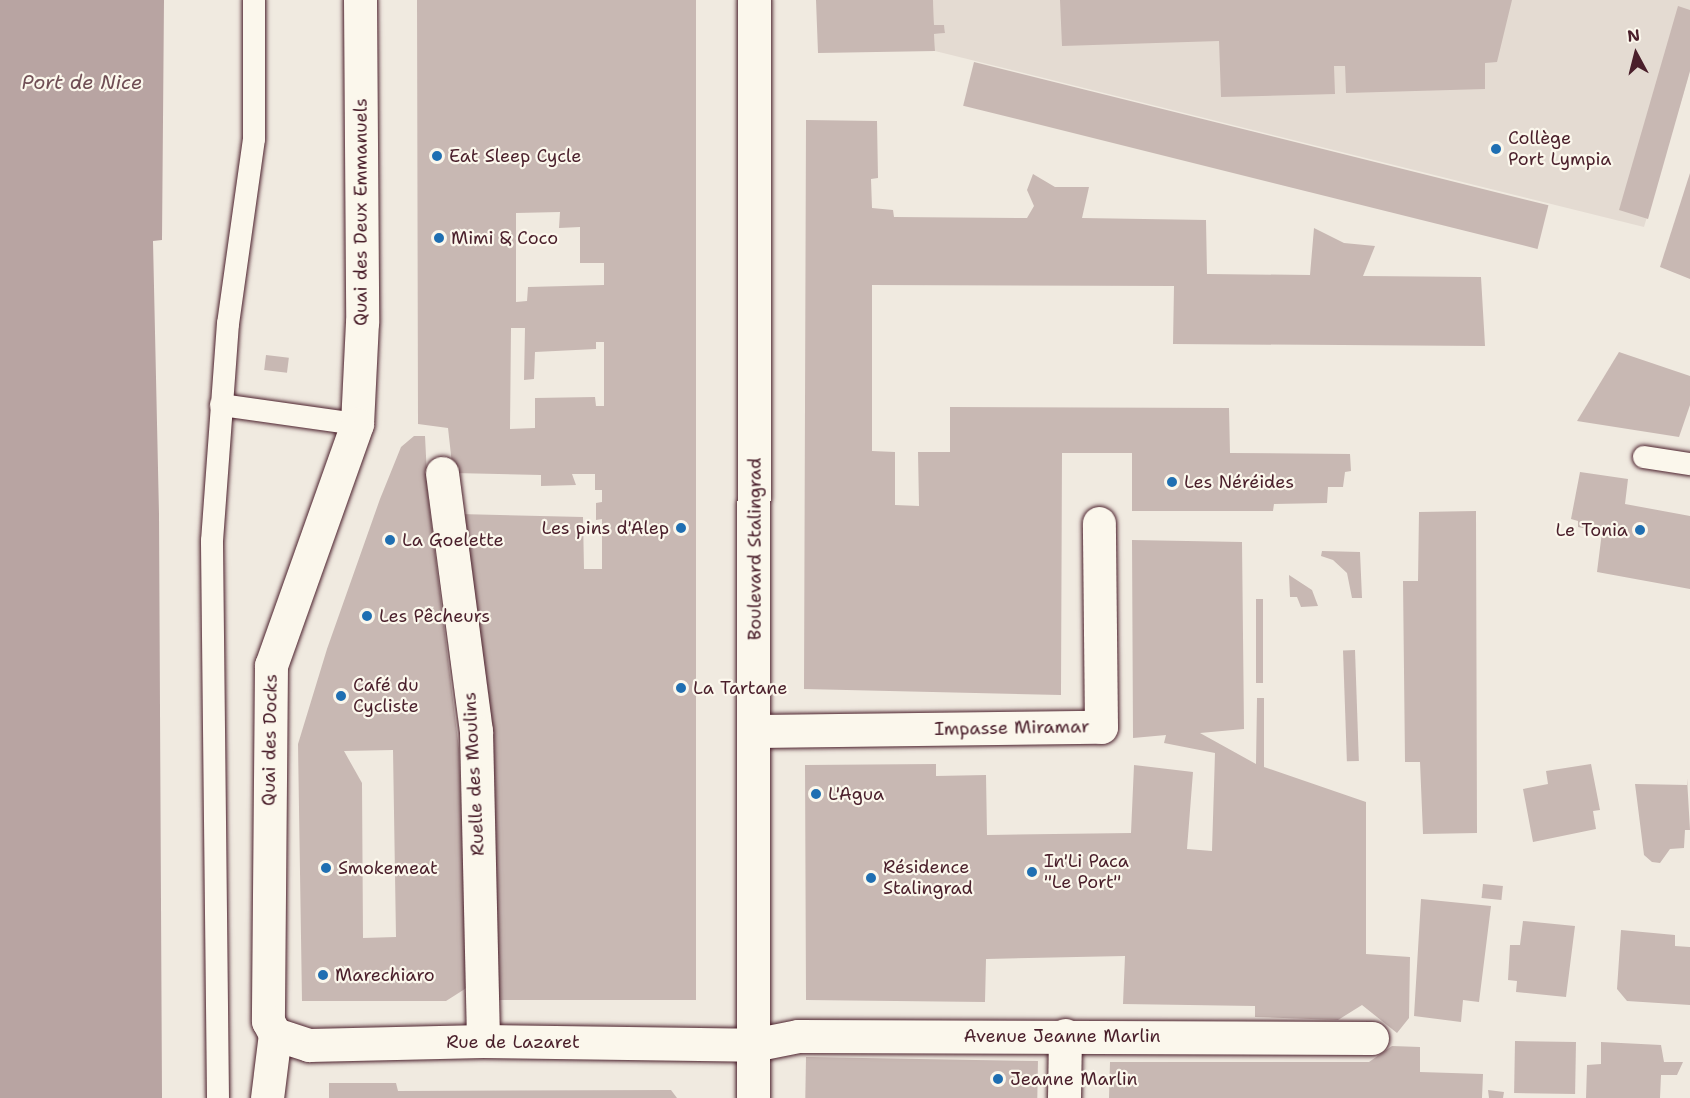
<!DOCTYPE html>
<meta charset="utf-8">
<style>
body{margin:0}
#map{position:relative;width:1690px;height:1098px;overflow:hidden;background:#f0eae0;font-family:"Shantell Sans",sans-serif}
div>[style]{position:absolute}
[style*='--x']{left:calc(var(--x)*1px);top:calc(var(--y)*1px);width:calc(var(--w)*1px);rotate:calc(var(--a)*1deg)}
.built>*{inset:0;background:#e4dbd2}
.water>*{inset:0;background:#b8a4a2}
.building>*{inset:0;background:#c8b8b3;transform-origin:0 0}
.roads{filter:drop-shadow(0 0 2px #4a1f2b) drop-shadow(0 0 2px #4a1f2b)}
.lane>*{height:22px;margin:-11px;padding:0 11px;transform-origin:11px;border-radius:11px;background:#fbf7ec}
.street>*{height:33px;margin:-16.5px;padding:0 16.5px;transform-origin:16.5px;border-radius:16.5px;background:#fbf7ec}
.secondary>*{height:33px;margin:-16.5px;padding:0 16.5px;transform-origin:16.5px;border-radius:16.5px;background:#fbf7ec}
.dots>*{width:16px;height:16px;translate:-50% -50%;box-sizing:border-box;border:3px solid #fbf7ec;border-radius:50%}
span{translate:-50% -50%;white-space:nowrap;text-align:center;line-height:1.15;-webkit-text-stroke:4.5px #fbf7ec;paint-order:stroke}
.poi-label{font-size:18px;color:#4a1f2b}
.left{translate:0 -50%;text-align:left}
.right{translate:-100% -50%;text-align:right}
.street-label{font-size:18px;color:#4a1f2b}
.water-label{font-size:20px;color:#704e55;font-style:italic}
.north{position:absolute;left:1606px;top:24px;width:60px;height:60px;-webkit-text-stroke:4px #fbf7ec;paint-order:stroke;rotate:353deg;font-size:16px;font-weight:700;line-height:24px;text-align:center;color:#4a1f2b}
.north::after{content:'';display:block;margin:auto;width:21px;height:27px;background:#4a1f2b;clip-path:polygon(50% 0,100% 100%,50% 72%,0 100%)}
</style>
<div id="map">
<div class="built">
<i style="clip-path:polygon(933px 0,1690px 0,1690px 71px,1644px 227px,935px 51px,934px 34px,945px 33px,944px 25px,934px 25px)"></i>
</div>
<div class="water">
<i style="clip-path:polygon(0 0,164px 0,162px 240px,153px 241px,159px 514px,162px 1098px,0 1098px)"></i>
</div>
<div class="building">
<i style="clip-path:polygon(evenodd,417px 0,696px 0,696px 1000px,496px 1000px,459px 514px,583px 517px,584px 569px,602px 569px,602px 519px,596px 520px,596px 503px,602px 502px,602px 490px,595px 490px,595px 474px,572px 474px,576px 485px,541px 486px,541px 475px,453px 473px,448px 428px,418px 424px,417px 0,560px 212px,559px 228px,580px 227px,580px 263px,604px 263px,604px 285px,528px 287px,527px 301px,516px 302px,516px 213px,560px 212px,417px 0,511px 328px,525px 328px,524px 380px,534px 379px,535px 352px,596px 349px,596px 342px,604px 342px,604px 406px,596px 406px,595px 397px,535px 398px,535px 428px,510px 429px,511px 328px)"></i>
<i style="clip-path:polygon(816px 0,933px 0,934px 25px,944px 25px,945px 33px,934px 34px,935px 51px,818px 53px)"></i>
<i style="clip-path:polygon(1060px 0,1512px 0,1497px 62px,1485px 63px,1485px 89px,1346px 93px,1345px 66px,1334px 66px,1335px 94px,1221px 97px,1219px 41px,1062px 46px)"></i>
<i style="clip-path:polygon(1678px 6px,1690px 10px,1690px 71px,1648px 219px,1619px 210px)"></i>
<i style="left:974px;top:62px;width:592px;height:45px;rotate:14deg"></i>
<i style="clip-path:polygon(806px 120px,877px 121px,878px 178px,871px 179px,872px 208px,893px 210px,894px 217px,1027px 218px,1034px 206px,1027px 190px,1033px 174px,1055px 187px,1089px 187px,1082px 218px,1206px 220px,1207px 274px,1310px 275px,1314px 228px,1344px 243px,1375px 246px,1363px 276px,1481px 277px,1485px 346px,1173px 344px,1174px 286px,872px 285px,872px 451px,895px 452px,895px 505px,919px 506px,918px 452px,950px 452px,950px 407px,1229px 408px,1230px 453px,1350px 454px,1351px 471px,1345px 472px,1343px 487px,1328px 487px,1327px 503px,1274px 504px,1273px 511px,1132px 511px,1132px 453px,1062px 453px,1061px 695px,804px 689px)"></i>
<i style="clip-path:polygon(1690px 173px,1690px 279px,1660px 267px)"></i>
<i style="clip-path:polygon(1619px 352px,1690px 376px,1690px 405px,1679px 437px,1577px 421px)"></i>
<i style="left:266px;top:355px;width:23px;height:15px;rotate:7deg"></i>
<i style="clip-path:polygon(evenodd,414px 436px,425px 436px,428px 496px,459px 749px,468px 987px,446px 1001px,302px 1001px,298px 744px,327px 649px,380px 499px,401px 447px,414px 436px,393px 750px,396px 937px,363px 938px,362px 783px,344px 751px,393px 750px)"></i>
<i style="clip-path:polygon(1580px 472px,1628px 479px,1625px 504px,1690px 516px,1690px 589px,1597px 572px,1602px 532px,1578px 527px,1578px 521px,1571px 519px)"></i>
<i style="clip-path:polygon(1476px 511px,1477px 833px,1423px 834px,1420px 762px,1405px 762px,1403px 581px,1418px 581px,1419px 512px)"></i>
<i style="clip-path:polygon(1132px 540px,1242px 542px,1244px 729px,1200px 733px,1256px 764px,1257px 698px,1264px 698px,1264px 767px,1366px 802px,1366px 954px,1410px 957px,1409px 1018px,1397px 1033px,1362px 1005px,1338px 1020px,1255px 1017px,1255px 1006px,1123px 1004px,1125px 956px,986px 959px,985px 1002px,806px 1000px,805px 765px,936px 764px,936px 776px,986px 775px,987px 835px,1131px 833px,1134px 765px,1193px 772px,1187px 849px,1212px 851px,1215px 753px,1164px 743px,1166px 735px,1133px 738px)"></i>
<i style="clip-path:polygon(1322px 551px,1360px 552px,1362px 598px,1352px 598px,1347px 573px,1333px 560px,1321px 556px)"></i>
<i style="clip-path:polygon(1289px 575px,1312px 590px,1318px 606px,1301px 607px,1297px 597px,1290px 597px)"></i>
<i style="left:1256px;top:599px;width:7px;height:84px"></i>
<i style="left:1355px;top:650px;width:111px;height:12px;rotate:88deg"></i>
<i style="clip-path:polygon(1591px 764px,1600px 810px,1593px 811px,1596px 829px,1533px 842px,1523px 789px,1548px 784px,1546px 771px)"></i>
<i style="clip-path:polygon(1687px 778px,1690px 830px,1685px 830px,1684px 848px,1670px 849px,1660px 863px,1652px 862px,1644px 855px,1635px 784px,1687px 785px)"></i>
<i style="left:1483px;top:884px;width:20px;height:14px;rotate:6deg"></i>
<i style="clip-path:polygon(1421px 899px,1491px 906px,1479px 1002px,1463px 1000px,1461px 1022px,1414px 1016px)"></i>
<i style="clip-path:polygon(1523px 921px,1575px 926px,1566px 997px,1516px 992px,1517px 981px,1508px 980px,1510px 945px,1520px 945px)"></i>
<i style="clip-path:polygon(1621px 930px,1675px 935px,1675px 946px,1690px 947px,1690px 1005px,1627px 1001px,1617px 989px)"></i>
<i style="left:1515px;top:1041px;width:61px;height:52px;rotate:1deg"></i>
<i style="clip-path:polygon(1601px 1042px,1661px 1045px,1664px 1062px,1683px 1062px,1677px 1075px,1661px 1075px,1660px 1098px,1586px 1098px,1587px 1065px,1601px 1064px)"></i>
<i style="clip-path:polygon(1392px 1046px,1420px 1047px,1420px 1072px,1483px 1074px,1482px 1098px,1109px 1098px,1110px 1062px,1369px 1062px)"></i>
<i style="left:806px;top:1057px;width:232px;height:41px;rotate:1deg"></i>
<i style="clip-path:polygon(329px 1083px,396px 1083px,398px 1091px,671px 1090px,677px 1098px,329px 1098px)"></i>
<i style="clip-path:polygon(1488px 1090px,1504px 1092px,1503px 1098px,1489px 1098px)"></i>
</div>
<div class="roads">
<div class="lane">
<i style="--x:221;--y:405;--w:137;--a:8"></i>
<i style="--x:1644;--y:457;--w:47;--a:8.7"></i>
<i style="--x:218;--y:1098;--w:557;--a:-90.62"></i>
<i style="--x:212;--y:541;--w:218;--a:-85.8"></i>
<i style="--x:228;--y:324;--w:187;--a:-82"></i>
<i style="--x:254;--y:139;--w:139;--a:-90"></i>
</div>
<div class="street">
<i style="--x:442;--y:473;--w:260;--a:82.5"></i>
<i style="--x:476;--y:731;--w:310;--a:88.7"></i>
<i style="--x:755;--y:731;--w:346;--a:-0.7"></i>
<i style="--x:1101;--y:727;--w:204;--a:-90.6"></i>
<i style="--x:753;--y:1045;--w:46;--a:-11.3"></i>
<i style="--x:798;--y:1036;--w:574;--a:0.2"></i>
<i style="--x:267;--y:1098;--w:64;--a:-82.9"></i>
<i style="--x:1064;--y:1098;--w:63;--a:-89.1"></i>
</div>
<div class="secondary">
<i style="--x:360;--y:0;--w:322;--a:89.6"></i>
<i style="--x:362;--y:322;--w:102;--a:92.8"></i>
<i style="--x:357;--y:424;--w:256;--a:109.6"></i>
<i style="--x:271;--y:665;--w:356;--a:90.5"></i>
<i style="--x:268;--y:1021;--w:15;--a:62"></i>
<i style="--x:275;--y:1034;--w:36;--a:18"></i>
<i style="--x:309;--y:1045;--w:174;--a:-1.3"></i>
<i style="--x:483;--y:1041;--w:270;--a:0.8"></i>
<i style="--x:753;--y:1098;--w:1098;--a:-89.95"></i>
</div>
</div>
<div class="dots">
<i style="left:1496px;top:149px;background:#1f6fb2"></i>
<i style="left:437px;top:156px;background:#1f6fb2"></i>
<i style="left:439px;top:238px;background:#1f6fb2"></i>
<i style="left:1172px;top:482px;background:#1f6fb2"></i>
<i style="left:681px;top:528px;background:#1f6fb2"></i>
<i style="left:1640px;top:530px;background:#1f6fb2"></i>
<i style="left:390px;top:540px;background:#1f6fb2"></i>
<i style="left:367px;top:616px;background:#1f6fb2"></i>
<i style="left:681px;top:688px;background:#1f6fb2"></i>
<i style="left:341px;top:696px;background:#1f6fb2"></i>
<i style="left:816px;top:794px;background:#1f6fb2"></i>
<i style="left:326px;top:868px;background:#1f6fb2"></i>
<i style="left:1032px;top:872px;background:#1f6fb2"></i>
<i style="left:871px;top:878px;background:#1f6fb2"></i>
<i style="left:323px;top:975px;background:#1f6fb2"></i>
<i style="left:998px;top:1079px;background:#1f6fb2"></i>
</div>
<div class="poi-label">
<span class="left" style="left:1508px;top:149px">Collège<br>Port Lympia</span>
<span class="left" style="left:449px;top:156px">Eat Sleep Cycle</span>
<span class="left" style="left:451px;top:238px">Mimi &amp; Coco</span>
<span class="left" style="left:1184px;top:482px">Les Néréides</span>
<span class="right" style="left:669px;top:528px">Les pins d'Alep</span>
<span class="right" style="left:1628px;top:530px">Le Tonia</span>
<span class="left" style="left:402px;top:540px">La Goelette</span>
<span class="left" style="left:379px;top:616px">Les Pêcheurs</span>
<span class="left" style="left:353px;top:696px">Café du<br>Cycliste</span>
<span class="left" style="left:693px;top:688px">La Tartane</span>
<span class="left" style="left:828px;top:794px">L'Agua</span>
<span class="left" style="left:1044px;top:872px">In'Li Paca<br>"Le Port"</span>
<span class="left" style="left:338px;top:868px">Smokemeat</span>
<span class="left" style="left:883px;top:878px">Résidence<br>Stalingrad</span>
<span class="left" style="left:335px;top:975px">Marechiaro</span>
<span class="left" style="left:1010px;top:1079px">Jeanne Marlin</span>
</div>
<div class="street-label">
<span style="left:361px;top:212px;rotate:-90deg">Quai des Deux Emmanuels</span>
<span style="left:755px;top:549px;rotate:-90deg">Boulevard Stalingrad</span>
<span style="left:1012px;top:728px;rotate:-1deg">Impasse Miramar</span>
<span style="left:270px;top:740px;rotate:-89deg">Quai des Docks</span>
<span style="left:474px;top:774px;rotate:-93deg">Ruelle des Moulins</span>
<span style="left:1062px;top:1036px">Avenue Jeanne Marlin</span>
<span style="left:513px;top:1042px">Rue de Lazaret</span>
</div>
<div class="water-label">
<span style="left:82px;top:82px">Port de Nice</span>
</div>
<div class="north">N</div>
</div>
